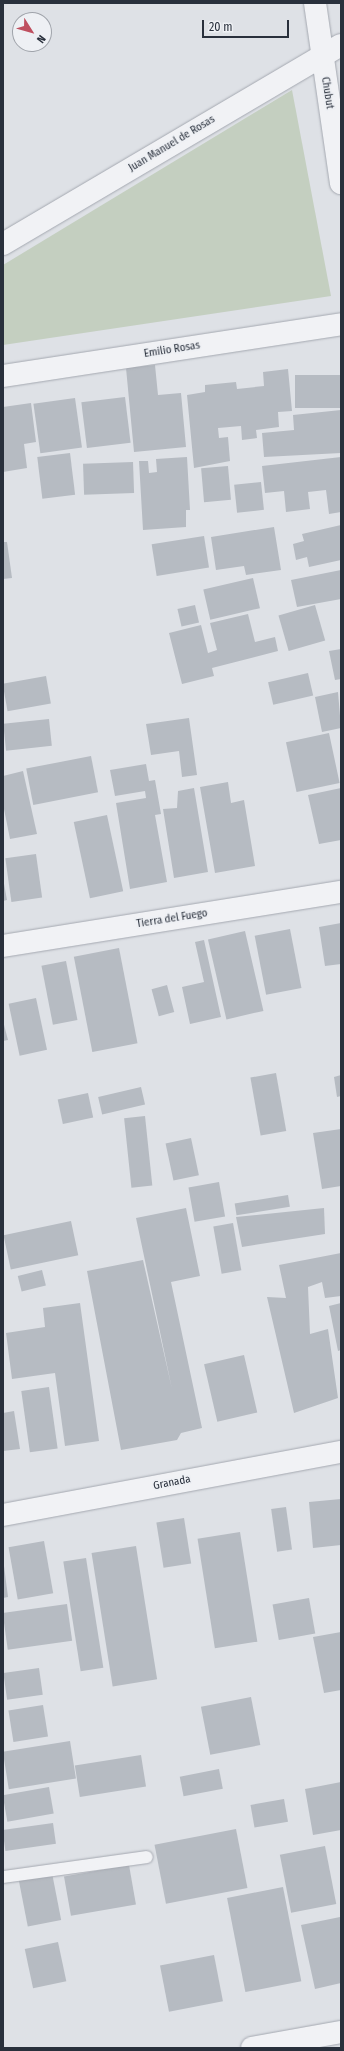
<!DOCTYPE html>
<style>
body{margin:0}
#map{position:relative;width:344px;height:2051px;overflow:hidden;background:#dee1e6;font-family:"Fira Sans Condensed",sans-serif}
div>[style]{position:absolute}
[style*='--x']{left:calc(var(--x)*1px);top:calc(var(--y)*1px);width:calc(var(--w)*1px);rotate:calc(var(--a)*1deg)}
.green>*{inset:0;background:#c4cfc0}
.building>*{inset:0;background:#b6bbc2;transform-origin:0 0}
.roads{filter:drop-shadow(0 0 1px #a4a8b0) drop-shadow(0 0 1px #a4a8b0)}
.service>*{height:12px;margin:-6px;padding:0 6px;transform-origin:6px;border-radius:6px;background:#f1f2f5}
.minor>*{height:22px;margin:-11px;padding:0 11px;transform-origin:11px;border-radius:11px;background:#f1f2f5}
span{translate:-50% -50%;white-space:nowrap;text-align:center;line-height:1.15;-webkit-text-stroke:3.5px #eef0f4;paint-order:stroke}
.street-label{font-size:11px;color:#29303c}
.frame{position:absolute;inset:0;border:4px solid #29303c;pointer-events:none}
.north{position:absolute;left:12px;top:12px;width:40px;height:40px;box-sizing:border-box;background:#eef0f4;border:1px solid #9fa3aa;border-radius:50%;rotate:127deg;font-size:11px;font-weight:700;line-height:16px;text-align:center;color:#29303c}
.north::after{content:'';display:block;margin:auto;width:14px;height:18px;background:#bf4f5f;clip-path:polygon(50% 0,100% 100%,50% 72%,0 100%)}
.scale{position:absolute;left:202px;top:20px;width:87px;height:18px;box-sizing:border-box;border:2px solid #29303c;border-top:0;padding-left:5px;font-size:12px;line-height:14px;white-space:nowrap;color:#29303c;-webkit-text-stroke:3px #eef0f4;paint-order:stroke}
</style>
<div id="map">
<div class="green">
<i style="clip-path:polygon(292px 90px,331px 296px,3px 345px,3px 265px)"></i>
</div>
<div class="building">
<i style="clip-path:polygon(155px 365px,158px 395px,181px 393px,186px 447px,134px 452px,126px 368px)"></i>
<i style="clip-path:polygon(288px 369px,292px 411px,278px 412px,279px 427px,256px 430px,257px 438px,242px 440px,241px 426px,218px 428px,219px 438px,228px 437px,230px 461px,194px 468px,187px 395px,205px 392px,205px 385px,236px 382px,237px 389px,264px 386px,263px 372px)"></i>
<i style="left:341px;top:375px;width:33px;height:46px;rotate:90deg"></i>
<i style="left:125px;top:397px;width:46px;height:44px;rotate:83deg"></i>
<i style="left:75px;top:398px;width:50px;height:42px;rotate:82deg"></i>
<i style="clip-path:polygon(31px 403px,36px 442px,24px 444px,27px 468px,3px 472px,3px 407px)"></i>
<i style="clip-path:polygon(341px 410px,341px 453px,264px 457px,262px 433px,294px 430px,293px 415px)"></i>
<i style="left:70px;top:453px;width:42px;height:33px;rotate:83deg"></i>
<i style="clip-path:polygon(187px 457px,190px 510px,186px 510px,186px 527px,143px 530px,139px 461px,148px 461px,149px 473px,157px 472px,156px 459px)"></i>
<i style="clip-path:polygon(341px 457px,341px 512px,329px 514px,326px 490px,308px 492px,310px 509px,286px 512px,284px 491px,265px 493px,262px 466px)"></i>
<i style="left:133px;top:462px;width:31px;height:50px;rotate:88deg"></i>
<i style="left:228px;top:466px;width:34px;height:27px;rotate:85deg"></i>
<i style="left:261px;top:482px;width:28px;height:27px;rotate:84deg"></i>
<i style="clip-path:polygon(341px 525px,341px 560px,309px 567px,307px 557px,296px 560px,293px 544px,304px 541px,302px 534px)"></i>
<i style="clip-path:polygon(274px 527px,281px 570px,246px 575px,244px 566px,216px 570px,211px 537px)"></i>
<i style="left:204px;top:536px;width:32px;height:53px;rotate:81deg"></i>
<i style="clip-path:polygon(3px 542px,7px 542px,12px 578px,3px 579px)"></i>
<i style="clip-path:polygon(341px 570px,341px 599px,297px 607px,291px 580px)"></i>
<i style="left:253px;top:578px;width:31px;height:51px;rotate:77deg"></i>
<i style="left:195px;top:605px;width:18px;height:18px;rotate:77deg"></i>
<i style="left:315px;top:605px;width:37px;height:38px;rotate:74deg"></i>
<i style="clip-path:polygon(248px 614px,255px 642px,275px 637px,278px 651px,212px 668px,214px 676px,182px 684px,169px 633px,201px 625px,208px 653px,217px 650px,210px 623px)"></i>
<i style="clip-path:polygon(341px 649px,341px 679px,335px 680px,329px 651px)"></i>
<i style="left:308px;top:673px;width:23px;height:41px;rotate:77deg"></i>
<i style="left:46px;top:676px;width:28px;height:44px;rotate:80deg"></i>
<i style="clip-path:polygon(338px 692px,341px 728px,322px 732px,315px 697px)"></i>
<i style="clip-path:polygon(189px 718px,197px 775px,182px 777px,179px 751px,151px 755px,146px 724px)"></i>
<i style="left:49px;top:719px;width:27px;height:46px;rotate:84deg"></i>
<i style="left:329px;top:733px;width:51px;height:44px;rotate:78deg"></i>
<i style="left:91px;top:756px;width:37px;height:66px;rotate:79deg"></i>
<i style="clip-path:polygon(146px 764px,149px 781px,155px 780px,161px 814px,155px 815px,167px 882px,130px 889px,116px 803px,146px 798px,145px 791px,115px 796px,110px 770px)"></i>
<i style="clip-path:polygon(23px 771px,37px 834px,10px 839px,3px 804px,3px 776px)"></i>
<i style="clip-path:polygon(228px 782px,231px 803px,244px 800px,255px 866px,215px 873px,200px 787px)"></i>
<i style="clip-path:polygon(194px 788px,208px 872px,174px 878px,163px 809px,177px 808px,178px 791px)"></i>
<i style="clip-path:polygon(341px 788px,341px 840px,319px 844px,308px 795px)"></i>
<i style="left:107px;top:815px;width:78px;height:34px;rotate:78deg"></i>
<i style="left:36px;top:854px;width:44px;height:31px;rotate:82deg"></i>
<i style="clip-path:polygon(3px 878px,7px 900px,3px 901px)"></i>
<i style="clip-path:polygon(341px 923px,341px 964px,325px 966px,319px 927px)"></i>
<i style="left:290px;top:929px;width:60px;height:36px;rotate:79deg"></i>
<i style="left:245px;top:931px;width:82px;height:38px;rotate:77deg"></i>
<i style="clip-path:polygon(204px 940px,221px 1017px,190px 1024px,182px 987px,204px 982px,195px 942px)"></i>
<i style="left:119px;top:948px;width:97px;height:46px;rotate:79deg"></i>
<i style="left:66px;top:961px;width:60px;height:25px;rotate:79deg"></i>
<i style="left:167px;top:985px;width:28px;height:16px;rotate:75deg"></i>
<i style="left:36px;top:998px;width:53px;height:28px;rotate:78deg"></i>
<i style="clip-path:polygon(3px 1021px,8px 1040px,3px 1041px)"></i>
<i style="left:276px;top:1073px;width:59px;height:26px;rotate:80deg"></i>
<i style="clip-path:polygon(341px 1075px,341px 1096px,337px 1097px,334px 1077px)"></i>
<i style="left:141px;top:1087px;width:18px;height:44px;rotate:77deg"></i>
<i style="left:88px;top:1093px;width:25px;height:31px;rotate:78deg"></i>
<i style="left:145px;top:1116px;width:70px;height:21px;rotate:84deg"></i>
<i style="clip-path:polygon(341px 1129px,341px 1186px,322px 1189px,313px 1133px)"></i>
<i style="left:191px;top:1138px;width:38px;height:26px;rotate:78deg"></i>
<i style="left:219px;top:1182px;width:35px;height:31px;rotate:80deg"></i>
<i style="left:288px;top:1195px;width:12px;height:54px;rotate:81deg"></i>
<i style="clip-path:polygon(186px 1208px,200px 1276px,171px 1282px,202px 1428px,181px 1433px,177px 1440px,121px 1450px,87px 1271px,143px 1260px,172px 1389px,136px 1218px)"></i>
<i style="clip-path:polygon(324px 1208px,325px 1234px,242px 1247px,236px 1217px)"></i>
<i style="left:71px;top:1221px;width:35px;height:69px;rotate:78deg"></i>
<i style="left:233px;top:1223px;width:48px;height:20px;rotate:80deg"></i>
<i style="clip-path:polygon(341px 1253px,341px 1296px,325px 1298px,322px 1282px,308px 1287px,310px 1334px,328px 1329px,338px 1398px,294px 1413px,267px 1297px,286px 1298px,279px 1265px)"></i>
<i style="left:42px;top:1270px;width:16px;height:25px;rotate:76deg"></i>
<i style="clip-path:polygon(80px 1303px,99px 1441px,65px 1446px,55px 1373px,12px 1379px,6px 1333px,45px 1327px,43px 1308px)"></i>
<i style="clip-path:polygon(341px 1303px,341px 1350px,338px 1351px,329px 1306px)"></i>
<i style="left:244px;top:1355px;width:59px;height:41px;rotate:77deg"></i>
<i style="left:49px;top:1387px;width:62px;height:28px;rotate:82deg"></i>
<i style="clip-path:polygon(14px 1411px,20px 1449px,3px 1451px,3px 1413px)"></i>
<i style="clip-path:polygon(341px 1499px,341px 1545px,313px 1548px,309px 1502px)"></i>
<i style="left:286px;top:1507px;width:43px;height:15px;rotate:82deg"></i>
<i style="left:184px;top:1518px;width:46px;height:28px;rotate:81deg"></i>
<i style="left:240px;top:1532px;width:111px;height:43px;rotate:81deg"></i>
<i style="left:44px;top:1541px;width:53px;height:36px;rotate:80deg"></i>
<i style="left:136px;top:1546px;width:135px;height:45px;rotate:81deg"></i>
<i style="clip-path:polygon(3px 1558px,8px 1597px,3px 1598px)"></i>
<i style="left:86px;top:1558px;width:111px;height:23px;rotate:81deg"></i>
<i style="left:309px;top:1598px;width:36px;height:37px;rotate:80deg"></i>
<i style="left:67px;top:1604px;width:37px;height:65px;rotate:82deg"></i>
<i style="clip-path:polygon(341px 1632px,341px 1690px,324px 1693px,313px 1637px)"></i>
<i style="left:39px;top:1668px;width:27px;height:36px;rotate:82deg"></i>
<i style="left:251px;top:1697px;width:49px;height:51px;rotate:79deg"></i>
<i style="left:43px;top:1705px;width:32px;height:35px;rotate:81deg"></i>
<i style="left:70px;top:1741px;width:38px;height:68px;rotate:81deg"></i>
<i style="left:141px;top:1755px;width:32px;height:67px;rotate:81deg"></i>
<i style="left:219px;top:1769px;width:20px;height:40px;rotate:79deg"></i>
<i style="clip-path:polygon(341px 1782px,341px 1830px,313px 1835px,305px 1789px)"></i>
<i style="left:49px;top:1787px;width:27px;height:47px;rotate:80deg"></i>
<i style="left:284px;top:1799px;width:23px;height:34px;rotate:80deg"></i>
<i style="left:53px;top:1823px;width:21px;height:51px;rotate:82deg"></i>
<i style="left:236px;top:1829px;width:60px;height:83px;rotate:79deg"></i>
<i style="left:325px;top:1846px;width:59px;height:46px;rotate:79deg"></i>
<i style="left:129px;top:1865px;width:40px;height:66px;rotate:80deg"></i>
<i style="left:52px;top:1873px;width:48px;height:34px;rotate:79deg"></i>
<i style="left:283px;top:1887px;width:96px;height:57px;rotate:79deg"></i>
<i style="clip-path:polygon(340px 1917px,341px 1983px,315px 1989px,301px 1925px)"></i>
<i style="left:58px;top:1942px;width:40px;height:34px;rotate:78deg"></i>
<i style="left:214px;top:1955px;width:47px;height:55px;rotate:79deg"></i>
</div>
<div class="roads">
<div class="service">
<i style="--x:3;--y:1877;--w:145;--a:-7.9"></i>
</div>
<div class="minor">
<i style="--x:315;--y:3;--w:182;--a:81.8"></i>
<i style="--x:3;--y:244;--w:392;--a:-30.5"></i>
<i style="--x:3;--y:376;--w:342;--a:-8.7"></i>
<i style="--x:3;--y:946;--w:342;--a:-9.1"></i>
<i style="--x:3;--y:1515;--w:344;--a:-10.6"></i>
<i style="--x:252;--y:2048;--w:90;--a:-10.2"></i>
</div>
</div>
<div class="street-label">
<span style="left:327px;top:93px;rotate:81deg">Chubut</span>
<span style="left:172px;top:144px;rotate:-31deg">Juan Manuel de Rosas</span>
<span style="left:172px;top:350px;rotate:-9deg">Emilio Rosas</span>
<span style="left:172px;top:919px;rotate:-9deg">Tierra del Fuego</span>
<span style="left:172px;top:1483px;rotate:-11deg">Granada</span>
</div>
<div class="frame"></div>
<div class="north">N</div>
<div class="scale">20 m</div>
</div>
